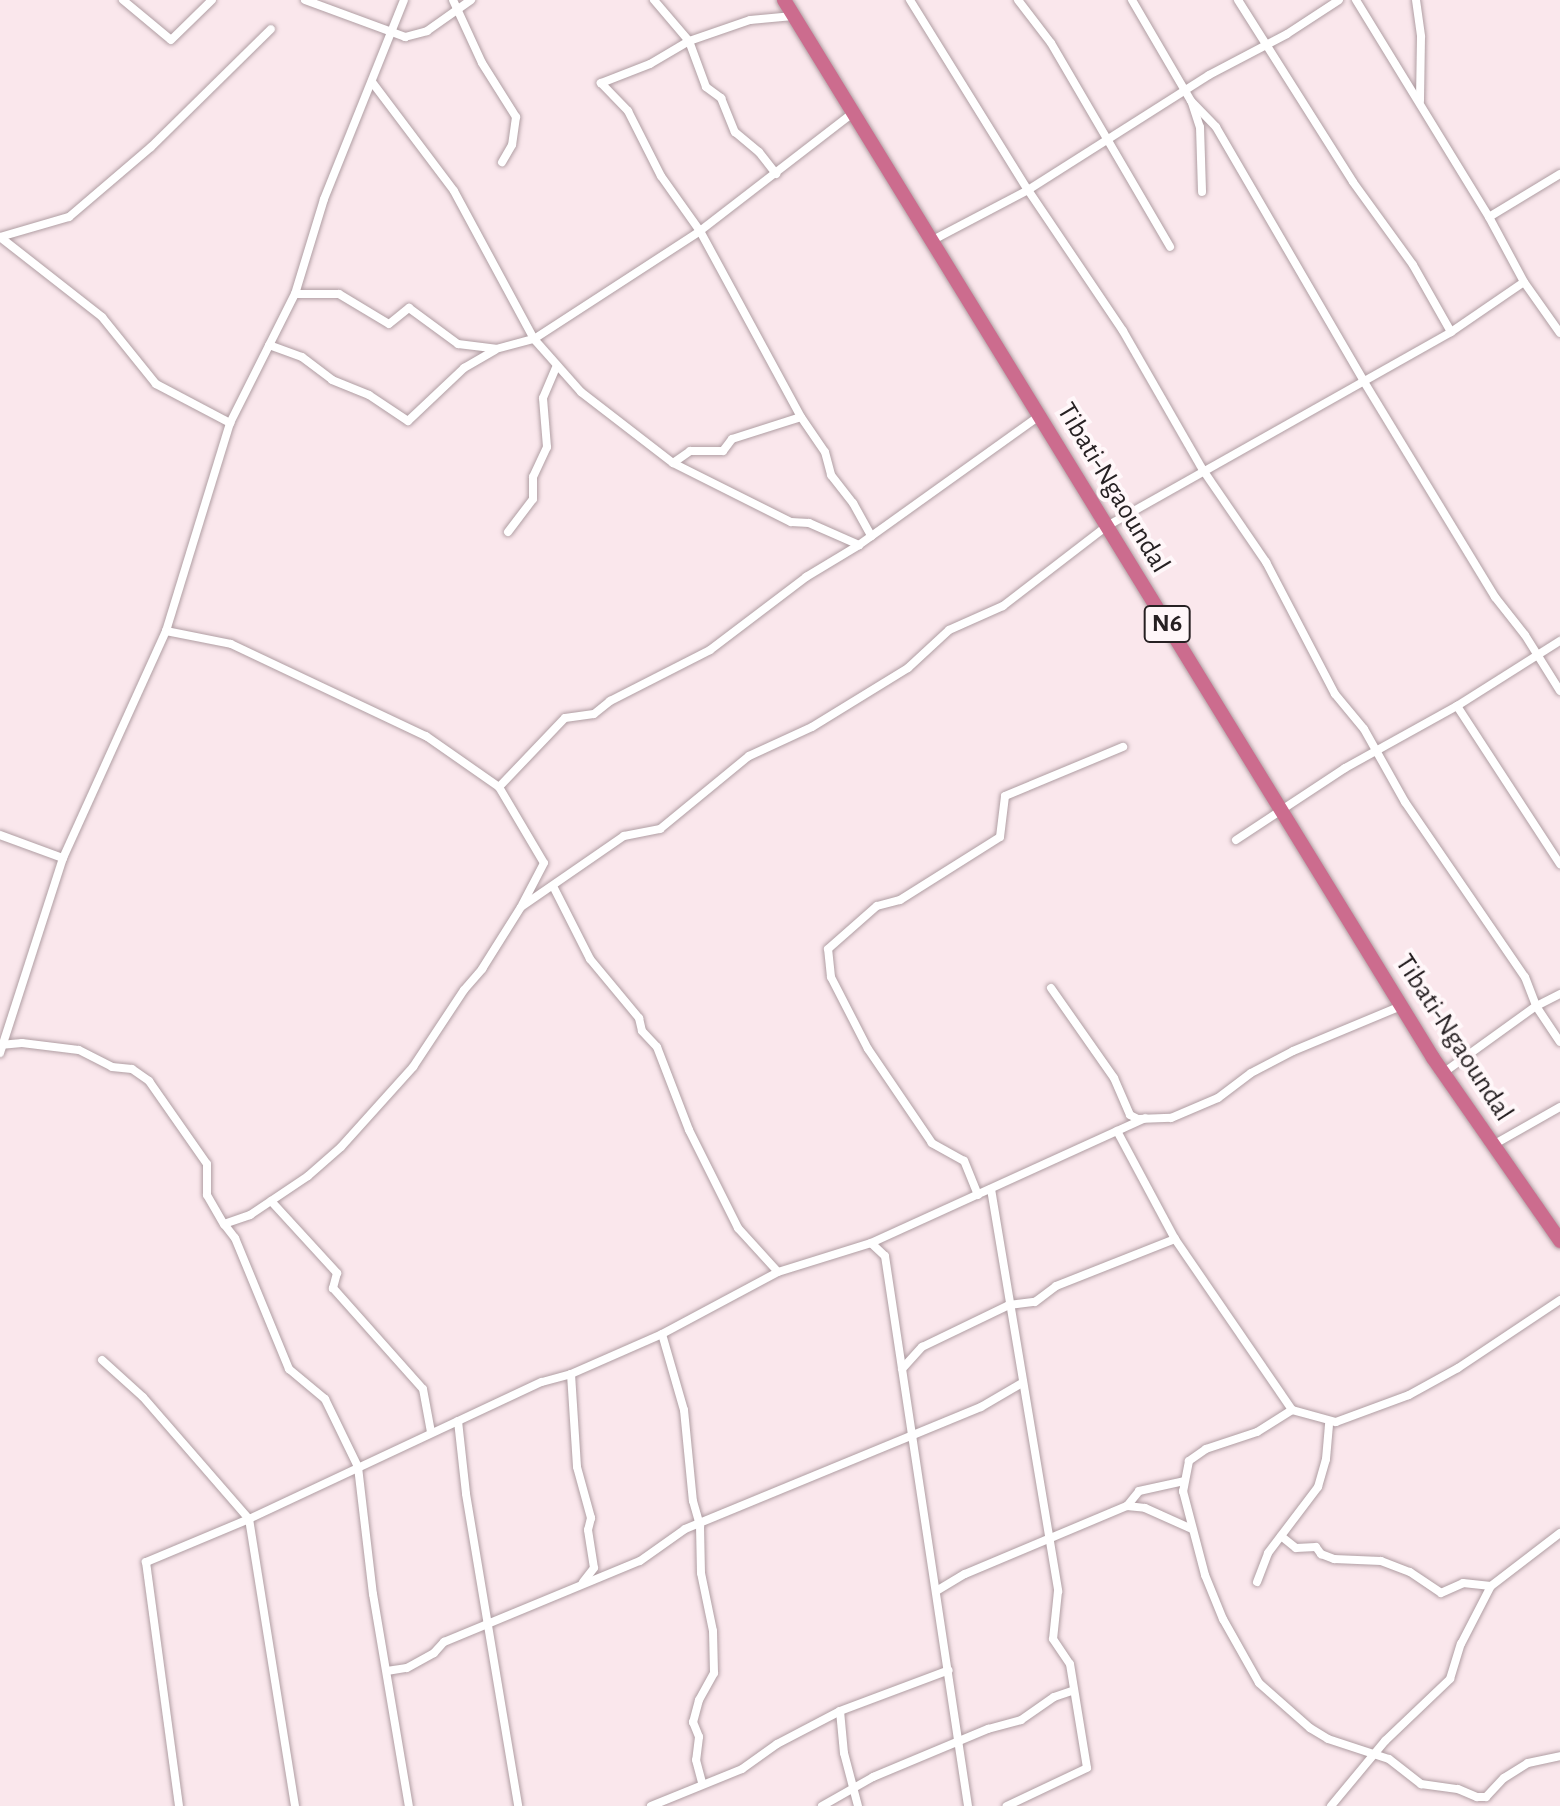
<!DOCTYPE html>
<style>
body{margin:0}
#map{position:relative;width:1560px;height:1806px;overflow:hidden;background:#fae7ec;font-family:"Alegreya Sans",sans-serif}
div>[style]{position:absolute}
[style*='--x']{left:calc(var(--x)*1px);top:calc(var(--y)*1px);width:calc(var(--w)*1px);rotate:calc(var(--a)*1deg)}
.roads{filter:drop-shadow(0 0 2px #b09ea3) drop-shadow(0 0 2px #b09ea3)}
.street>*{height:8px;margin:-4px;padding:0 4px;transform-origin:4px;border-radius:4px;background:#fff}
.highway>*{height:14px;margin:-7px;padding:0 7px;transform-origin:7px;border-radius:7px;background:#cc6c8e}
span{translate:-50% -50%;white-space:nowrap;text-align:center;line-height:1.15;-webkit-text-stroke:8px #fff7f9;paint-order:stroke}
.shield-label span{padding:2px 6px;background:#fff7f9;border:2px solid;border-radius:6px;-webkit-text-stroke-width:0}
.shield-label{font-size:26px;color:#272123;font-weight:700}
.street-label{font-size:28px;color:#272123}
</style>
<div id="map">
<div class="roads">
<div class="street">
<i style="--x:123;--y:0;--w:62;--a:39.8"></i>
<i style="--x:171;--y:40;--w:57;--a:-44.3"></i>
<i style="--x:305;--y:0;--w:107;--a:20.3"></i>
<i style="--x:405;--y:37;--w:23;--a:-15"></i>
<i style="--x:427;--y:31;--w:54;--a:-35.2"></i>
<i style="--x:453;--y:0;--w:69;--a:65.3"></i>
<i style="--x:482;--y:63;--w:64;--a:57.8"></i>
<i style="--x:516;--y:117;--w:28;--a:98"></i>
<i style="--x:512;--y:145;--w:20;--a:120"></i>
<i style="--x:654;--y:0;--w:54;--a:49.5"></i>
<i style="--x:689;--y:41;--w:49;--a:69.7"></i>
<i style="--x:706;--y:87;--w:19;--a:36"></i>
<i style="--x:721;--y:98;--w:37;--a:68"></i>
<i style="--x:735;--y:132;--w:31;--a:40"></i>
<i style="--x:759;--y:152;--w:28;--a:52"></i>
<i style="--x:910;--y:0;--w:224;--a:58.2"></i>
<i style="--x:1028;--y:190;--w:170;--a:56"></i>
<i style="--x:1123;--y:331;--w:160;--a:60.1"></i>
<i style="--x:1203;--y:470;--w:112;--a:55.6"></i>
<i style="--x:1266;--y:562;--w:149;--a:62.4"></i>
<i style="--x:1335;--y:694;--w:45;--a:50.4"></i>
<i style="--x:1364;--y:729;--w:84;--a:60.7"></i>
<i style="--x:1405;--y:802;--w:212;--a:55.6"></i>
<i style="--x:1525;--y:977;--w:31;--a:69"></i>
<i style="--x:1536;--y:1006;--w:115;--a:144.2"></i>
<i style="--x:1018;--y:0;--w:54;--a:52.5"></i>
<i style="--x:1051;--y:43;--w:236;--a:59.7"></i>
<i style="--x:1132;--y:0;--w:117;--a:59.7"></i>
<i style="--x:1191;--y:101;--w:36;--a:46"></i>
<i style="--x:1216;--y:127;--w:293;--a:59.8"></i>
<i style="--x:1363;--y:380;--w:254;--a:58.7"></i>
<i style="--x:1495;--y:597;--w:48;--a:51.7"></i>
<i style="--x:1525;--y:635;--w:66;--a:58"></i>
<i style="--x:1238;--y:0;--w:215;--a:57.7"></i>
<i style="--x:1353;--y:182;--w:102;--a:54.1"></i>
<i style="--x:1413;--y:265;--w:77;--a:60.4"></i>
<i style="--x:1356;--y:0;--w:255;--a:58.5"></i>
<i style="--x:1489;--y:217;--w:74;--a:61.7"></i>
<i style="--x:1524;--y:282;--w:62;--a:54.8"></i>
<i style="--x:1416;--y:0;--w:37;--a:82"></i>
<i style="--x:1421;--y:37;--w:64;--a:90.9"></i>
<i style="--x:793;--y:16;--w:43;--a:174.7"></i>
<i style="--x:750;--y:20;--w:65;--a:161"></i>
<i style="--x:689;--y:41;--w:45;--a:149.5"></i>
<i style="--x:650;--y:64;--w:53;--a:158.8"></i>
<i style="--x:601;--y:83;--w:39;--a:46"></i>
<i style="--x:628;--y:111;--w:73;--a:63.1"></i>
<i style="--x:661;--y:176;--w:67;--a:54.7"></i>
<i style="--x:700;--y:231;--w:212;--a:61.5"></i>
<i style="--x:801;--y:417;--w:42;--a:55.6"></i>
<i style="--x:825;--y:452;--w:24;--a:75"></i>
<i style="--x:831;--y:475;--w:36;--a:52"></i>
<i style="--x:853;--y:503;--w:38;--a:61"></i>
<i style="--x:372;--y:82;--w:136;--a:53"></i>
<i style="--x:454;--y:191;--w:168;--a:61.6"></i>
<i style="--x:534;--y:339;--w:198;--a:-33"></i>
<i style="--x:700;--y:231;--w:195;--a:-37.7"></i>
<i style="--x:1192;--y:103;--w:25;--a:72"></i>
<i style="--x:1200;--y:127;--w:65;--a:88.2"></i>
<i style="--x:1489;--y:217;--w:83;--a:-31.2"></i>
<i style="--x:0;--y:237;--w:72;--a:-16.2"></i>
<i style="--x:69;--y:217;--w:108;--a:-40.5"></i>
<i style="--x:151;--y:147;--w:168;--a:-44.5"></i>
<i style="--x:0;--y:237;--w:130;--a:38.1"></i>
<i style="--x:102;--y:317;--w:86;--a:51.1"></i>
<i style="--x:156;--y:384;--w:84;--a:27.8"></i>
<i style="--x:931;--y:241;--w:110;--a:-27.7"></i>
<i style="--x:1028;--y:190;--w:214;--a:-32.4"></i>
<i style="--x:1209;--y:75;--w:88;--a:-27.7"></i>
<i style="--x:1287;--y:34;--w:62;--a:-33.2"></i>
<i style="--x:295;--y:294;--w:44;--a:0"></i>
<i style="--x:339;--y:294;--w:58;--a:31"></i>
<i style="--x:389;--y:324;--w:26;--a:-39"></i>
<i style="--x:409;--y:308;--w:61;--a:36.3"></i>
<i style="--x:458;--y:344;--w:38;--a:7"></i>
<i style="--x:496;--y:349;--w:39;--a:-15"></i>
<i style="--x:534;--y:339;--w:71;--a:48.4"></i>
<i style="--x:581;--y:392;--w:116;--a:37.7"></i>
<i style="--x:673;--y:463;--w:132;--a:26.6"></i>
<i style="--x:791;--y:522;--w:18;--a:3"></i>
<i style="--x:809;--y:523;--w:55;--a:23.7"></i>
<i style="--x:269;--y:345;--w:35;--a:20"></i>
<i style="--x:302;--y:357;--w:38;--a:37"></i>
<i style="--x:332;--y:380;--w:40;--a:22"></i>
<i style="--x:369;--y:395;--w:47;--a:33.7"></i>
<i style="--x:408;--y:421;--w:77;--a:-43.4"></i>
<i style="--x:464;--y:368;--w:36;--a:-30"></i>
<i style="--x:673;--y:463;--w:21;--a:-35"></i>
<i style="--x:690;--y:451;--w:33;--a:0"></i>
<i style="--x:723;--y:451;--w:15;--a:-53"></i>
<i style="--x:732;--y:439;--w:72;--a:-17.7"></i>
<i style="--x:508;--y:532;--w:41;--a:-52.9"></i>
<i style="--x:533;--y:499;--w:22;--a:-90"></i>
<i style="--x:533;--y:477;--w:33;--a:-65"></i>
<i style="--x:547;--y:447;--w:49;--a:-94.7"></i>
<i style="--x:543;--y:398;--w:34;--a:-67"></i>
<i style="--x:166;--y:631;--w:66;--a:11.3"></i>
<i style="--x:231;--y:644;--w:216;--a:25.3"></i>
<i style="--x:426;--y:736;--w:89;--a:34.9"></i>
<i style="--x:499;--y:787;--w:88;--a:59.4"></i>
<i style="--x:544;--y:863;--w:47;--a:117.6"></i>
<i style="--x:1457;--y:706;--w:189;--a:56.9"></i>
<i style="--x:499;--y:787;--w:95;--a:-46.3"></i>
<i style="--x:565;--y:718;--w:29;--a:-8"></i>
<i style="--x:594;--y:714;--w:21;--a:-39"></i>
<i style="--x:610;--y:701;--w:112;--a:-27"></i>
<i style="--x:710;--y:650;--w:121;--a:-37.2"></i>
<i style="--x:806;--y:577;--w:62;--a:-31.1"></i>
<i style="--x:859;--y:545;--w:221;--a:-35.6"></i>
<i style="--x:0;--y:835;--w:67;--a:20.1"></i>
<i style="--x:1236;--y:840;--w:131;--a:-33.4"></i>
<i style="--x:1345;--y:768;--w:128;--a:-29"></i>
<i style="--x:1457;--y:706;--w:122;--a:-32.3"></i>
<i style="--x:553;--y:886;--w:82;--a:63.1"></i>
<i style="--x:590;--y:959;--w:77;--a:50.3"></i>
<i style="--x:639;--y:1018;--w:13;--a:77"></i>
<i style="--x:642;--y:1031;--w:22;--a:47"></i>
<i style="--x:657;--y:1047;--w:89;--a:68.9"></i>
<i style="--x:689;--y:1130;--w:110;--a:63.4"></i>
<i style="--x:738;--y:1228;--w:59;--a:47.7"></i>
<i style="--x:1051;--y:988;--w:110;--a:55"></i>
<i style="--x:1114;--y:1078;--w:40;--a:66.6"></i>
<i style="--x:1130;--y:1115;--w:9;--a:27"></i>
<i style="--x:1138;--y:1119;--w:33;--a:-2"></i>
<i style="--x:1171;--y:1118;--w:51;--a:-23.1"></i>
<i style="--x:1218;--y:1098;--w:41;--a:-37.1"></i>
<i style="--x:1251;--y:1073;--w:47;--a:-27.6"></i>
<i style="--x:1293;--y:1051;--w:117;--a:-22.6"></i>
<i style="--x:1560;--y:994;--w:27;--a:153"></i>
<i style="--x:1536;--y:1006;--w:43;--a:56.3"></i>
<i style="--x:0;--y:1045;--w:22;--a:-5"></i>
<i style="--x:22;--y:1043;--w:57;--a:7"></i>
<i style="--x:79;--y:1050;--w:37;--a:27"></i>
<i style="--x:112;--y:1067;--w:20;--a:6"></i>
<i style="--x:132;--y:1069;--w:21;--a:35"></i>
<i style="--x:149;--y:1081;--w:101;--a:55.1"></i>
<i style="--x:207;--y:1164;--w:31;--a:90"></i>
<i style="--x:207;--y:1195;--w:34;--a:60"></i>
<i style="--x:224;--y:1224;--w:28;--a:-19"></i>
<i style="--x:250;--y:1215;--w:70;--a:-33.9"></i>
<i style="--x:308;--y:1176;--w:44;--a:-41.3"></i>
<i style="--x:341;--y:1147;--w:108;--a:-48"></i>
<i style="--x:413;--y:1067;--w:92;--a:-56.5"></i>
<i style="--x:464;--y:990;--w:28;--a:-49"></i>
<i style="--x:482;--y:969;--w:73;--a:-57.8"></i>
<i style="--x:521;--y:907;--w:125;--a:-34.6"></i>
<i style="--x:624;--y:836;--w:37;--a:-11"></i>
<i style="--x:660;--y:829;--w:115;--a:-39.4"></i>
<i style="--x:749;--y:756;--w:69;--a:-24.7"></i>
<i style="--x:812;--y:727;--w:113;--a:-31.6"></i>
<i style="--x:908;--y:668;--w:56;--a:-42.8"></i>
<i style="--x:949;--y:630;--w:59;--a:-24"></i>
<i style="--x:1003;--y:606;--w:131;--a:-37.6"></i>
<i style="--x:1107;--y:526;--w:395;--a:-29.4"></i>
<i style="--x:1451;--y:332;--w:88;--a:-34.4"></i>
<i style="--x:0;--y:1053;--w:205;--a:-72.1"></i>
<i style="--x:63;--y:858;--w:249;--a:-65.6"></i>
<i style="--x:166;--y:631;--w:218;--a:-72.9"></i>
<i style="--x:230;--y:423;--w:144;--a:-63.3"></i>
<i style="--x:295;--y:294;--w:99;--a:-73"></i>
<i style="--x:324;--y:199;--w:214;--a:-68.1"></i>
<i style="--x:1117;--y:1131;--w:123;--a:61.8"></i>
<i style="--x:1175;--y:1239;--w:207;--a:55.6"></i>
<i style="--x:1493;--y:1145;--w:77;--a:-29.6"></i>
<i style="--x:991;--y:1189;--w:408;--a:80.5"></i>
<i style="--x:1058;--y:1591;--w:48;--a:95.9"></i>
<i style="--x:1053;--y:1639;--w:30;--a:56"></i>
<i style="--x:1070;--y:1664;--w:105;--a:80.7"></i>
<i style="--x:1087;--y:1768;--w:89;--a:154.6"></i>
<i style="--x:978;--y:1195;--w:37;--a:-112"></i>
<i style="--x:964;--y:1161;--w:37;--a:-151"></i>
<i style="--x:932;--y:1143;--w:114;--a:-124.2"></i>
<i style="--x:868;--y:1049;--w:81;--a:-117.2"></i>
<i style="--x:831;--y:977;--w:28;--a:-96"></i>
<i style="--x:828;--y:949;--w:65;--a:-41.3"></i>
<i style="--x:877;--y:906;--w:24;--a:-15"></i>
<i style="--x:900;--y:900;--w:118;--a:-32.2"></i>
<i style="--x:1000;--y:837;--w:41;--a:-83"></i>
<i style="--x:1005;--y:796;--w:128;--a:-22.6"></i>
<i style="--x:271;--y:1201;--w:98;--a:47.5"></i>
<i style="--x:337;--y:1273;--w:16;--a:105"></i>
<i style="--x:333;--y:1288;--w:135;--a:48.3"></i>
<i style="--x:423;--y:1389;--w:44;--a:79.5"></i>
<i style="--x:224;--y:1224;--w:18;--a:52"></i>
<i style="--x:235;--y:1238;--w:142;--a:67.6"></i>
<i style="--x:289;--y:1369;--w:47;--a:39.8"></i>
<i style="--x:325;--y:1399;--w:76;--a:64.1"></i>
<i style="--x:358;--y:1467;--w:128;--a:83.3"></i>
<i style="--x:373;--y:1594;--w:215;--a:80.4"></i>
<i style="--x:871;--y:1243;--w:19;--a:43"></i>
<i style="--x:885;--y:1256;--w:556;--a:81.42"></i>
<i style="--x:1560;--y:1300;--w:123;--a:146.3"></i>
<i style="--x:1458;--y:1368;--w:56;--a:151.1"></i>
<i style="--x:1409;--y:1395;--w:78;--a:159.7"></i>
<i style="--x:1336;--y:1422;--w:46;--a:-164.7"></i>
<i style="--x:1292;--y:1410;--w:41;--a:147.8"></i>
<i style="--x:1257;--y:1432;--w:54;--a:161.6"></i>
<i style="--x:1206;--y:1449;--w:21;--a:145"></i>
<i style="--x:1189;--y:1461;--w:31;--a:101"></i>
<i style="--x:1183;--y:1491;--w:87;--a:75.3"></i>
<i style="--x:1205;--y:1575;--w:48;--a:67.8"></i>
<i style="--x:1223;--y:1619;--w:73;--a:60.6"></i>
<i style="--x:1259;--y:1683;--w:68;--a:41.4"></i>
<i style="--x:1310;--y:1728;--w:21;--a:31"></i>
<i style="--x:1328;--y:1739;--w:64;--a:18.2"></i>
<i style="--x:1389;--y:1759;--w:41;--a:38"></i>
<i style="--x:1421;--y:1784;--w:37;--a:8"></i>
<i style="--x:1458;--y:1789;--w:21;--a:23"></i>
<i style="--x:1477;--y:1797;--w:9;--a:0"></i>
<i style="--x:1486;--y:1797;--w:26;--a:-47"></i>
<i style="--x:1504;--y:1778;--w:28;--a:-32"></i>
<i style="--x:1528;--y:1763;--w:33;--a:-12"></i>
<i style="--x:662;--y:1334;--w:79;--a:73.9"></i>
<i style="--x:684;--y:1410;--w:91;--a:84.4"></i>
<i style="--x:693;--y:1501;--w:26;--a:74"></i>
<i style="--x:700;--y:1526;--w:47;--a:88.8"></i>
<i style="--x:701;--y:1573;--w:59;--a:78.3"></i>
<i style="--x:713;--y:1631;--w:42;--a:88.6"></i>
<i style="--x:714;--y:1673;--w:31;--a:119"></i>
<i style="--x:699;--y:1700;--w:23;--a:105"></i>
<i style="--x:693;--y:1722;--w:16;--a:68"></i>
<i style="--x:699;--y:1737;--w:23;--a:97"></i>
<i style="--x:696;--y:1760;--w:24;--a:75"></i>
<i style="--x:102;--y:1360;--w:55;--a:42.1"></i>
<i style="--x:143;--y:1397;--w:162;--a:49"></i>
<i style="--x:249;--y:1519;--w:112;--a:157.3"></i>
<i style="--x:146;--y:1562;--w:246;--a:82.3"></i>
<i style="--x:902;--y:1369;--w:30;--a:-48"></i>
<i style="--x:922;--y:1347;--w:97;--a:-25.8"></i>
<i style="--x:1009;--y:1305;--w:26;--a:-7"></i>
<i style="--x:1035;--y:1302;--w:26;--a:-37"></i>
<i style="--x:1056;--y:1286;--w:128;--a:-21.6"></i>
<i style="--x:571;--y:1374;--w:93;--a:86.3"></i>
<i style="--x:577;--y:1467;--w:53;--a:74.6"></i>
<i style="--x:591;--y:1518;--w:12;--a:104"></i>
<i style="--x:588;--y:1530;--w:38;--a:81"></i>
<i style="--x:594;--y:1568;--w:18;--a:128"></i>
<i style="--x:458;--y:1421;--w:73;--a:83.7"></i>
<i style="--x:466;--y:1494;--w:316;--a:80.5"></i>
<i style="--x:1127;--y:1506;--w:19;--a:-51"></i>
<i style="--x:1139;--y:1491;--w:46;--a:-12.5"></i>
<i style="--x:1281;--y:1536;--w:19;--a:39"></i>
<i style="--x:1296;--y:1548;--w:20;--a:-3"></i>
<i style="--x:1316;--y:1547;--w:9;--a:54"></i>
<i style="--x:1321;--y:1554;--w:14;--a:21"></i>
<i style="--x:1334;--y:1559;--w:47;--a:2.4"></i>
<i style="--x:1381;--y:1561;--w:31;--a:21"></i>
<i style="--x:1410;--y:1572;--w:37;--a:34"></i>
<i style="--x:1441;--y:1593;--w:24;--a:-24"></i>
<i style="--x:1463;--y:1583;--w:28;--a:6"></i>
<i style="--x:1257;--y:1582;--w:31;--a:-69"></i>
<i style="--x:1268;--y:1553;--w:83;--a:-52.9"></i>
<i style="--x:1318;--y:1487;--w:29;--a:-74"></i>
<i style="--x:1326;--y:1459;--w:37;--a:-85"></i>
<i style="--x:938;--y:1590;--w:31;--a:-31"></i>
<i style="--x:965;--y:1574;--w:176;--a:-22.8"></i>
<i style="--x:1127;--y:1506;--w:18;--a:6"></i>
<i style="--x:1145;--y:1508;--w:51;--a:24.1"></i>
<i style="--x:387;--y:1671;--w:20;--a:-9"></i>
<i style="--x:407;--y:1668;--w:31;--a:-29"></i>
<i style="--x:434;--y:1653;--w:15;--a:-48"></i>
<i style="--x:444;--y:1642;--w:212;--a:-22.5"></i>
<i style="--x:640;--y:1561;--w:55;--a:-35.4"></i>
<i style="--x:685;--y:1529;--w:320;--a:-22.4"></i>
<i style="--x:981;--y:1407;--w:48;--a:-30.3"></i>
<i style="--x:840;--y:1711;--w:42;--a:84.6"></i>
<i style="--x:844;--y:1753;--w:55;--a:75.2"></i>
<i style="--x:295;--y:1806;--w:291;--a:-99.1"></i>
<i style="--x:249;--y:1519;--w:323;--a:-25.1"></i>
<i style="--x:542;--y:1382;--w:30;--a:-15"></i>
<i style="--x:571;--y:1374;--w:99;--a:-23.7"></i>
<i style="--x:662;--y:1334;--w:132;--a:-28.1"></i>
<i style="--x:778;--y:1272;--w:97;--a:-17.3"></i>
<i style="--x:871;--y:1243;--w:301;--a:-24.5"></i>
<i style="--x:651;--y:1806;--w:98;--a:-22.1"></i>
<i style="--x:742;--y:1769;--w:43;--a:-35.5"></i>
<i style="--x:777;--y:1744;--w:71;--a:-27.6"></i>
<i style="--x:840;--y:1711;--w:116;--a:-20.6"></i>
<i style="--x:822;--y:1806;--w:59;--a:-29.6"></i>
<i style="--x:873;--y:1777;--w:125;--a:-22.7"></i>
<i style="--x:988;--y:1729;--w:34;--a:-15"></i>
<i style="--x:1021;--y:1720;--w:40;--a:-34.9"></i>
<i style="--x:1054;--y:1697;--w:21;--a:-19"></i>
<i style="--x:1331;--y:1806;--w:85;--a:-50.3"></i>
<i style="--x:1385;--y:1741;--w:90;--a:-43.6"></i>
<i style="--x:1450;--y:1679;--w:37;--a:-73"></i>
<i style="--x:1461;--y:1644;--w:65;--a:-62.7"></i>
<i style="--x:1491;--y:1586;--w:87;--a:-37.5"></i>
</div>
<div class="highway">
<i style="--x:784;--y:0;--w:1241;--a:58.47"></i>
<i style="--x:1433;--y:1058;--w:223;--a:55.2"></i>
</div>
</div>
<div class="shield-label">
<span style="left:1167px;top:624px">N6</span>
</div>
<div class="street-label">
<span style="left:1113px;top:488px;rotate:59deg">Tibati-Ngaoundal</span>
<span style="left:1454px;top:1038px;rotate:57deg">Tibati-Ngaoundal</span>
</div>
</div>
